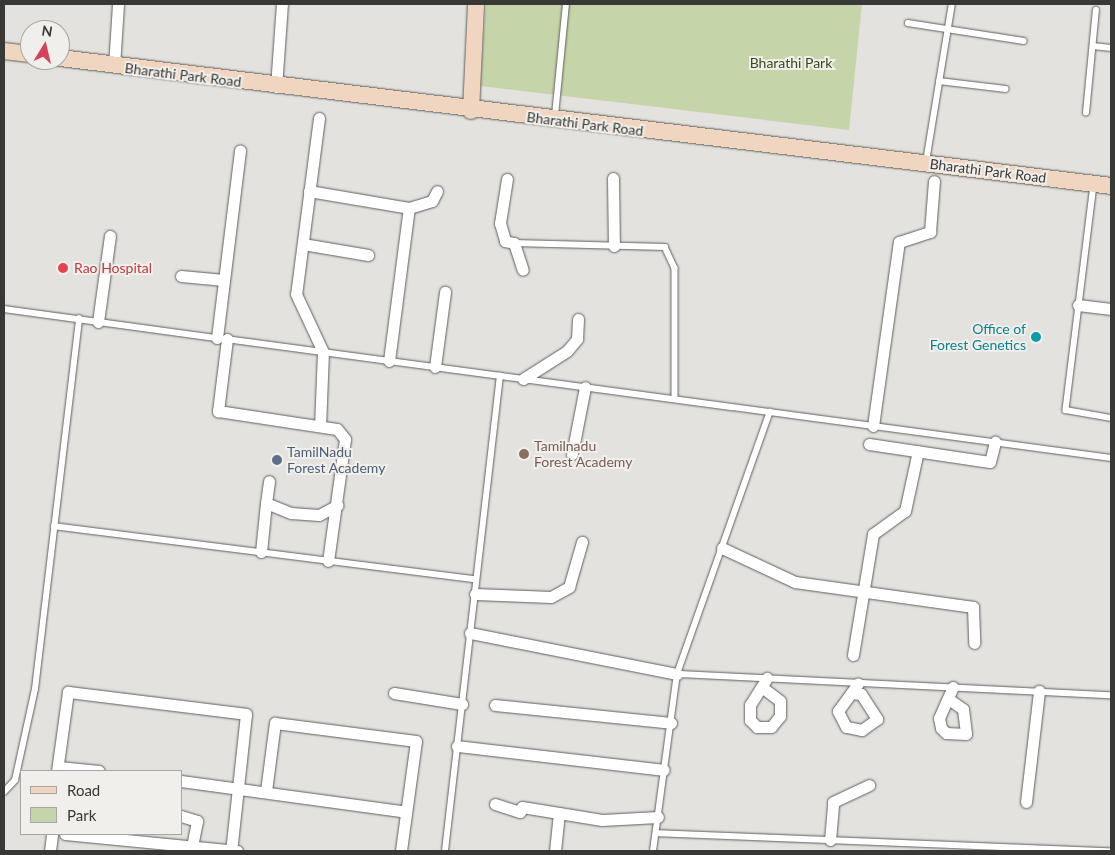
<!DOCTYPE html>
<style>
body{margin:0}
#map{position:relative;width:1115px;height:855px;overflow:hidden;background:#e3e2de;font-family:Lato,sans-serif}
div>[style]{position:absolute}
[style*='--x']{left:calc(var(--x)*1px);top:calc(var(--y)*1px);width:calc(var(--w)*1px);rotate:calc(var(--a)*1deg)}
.green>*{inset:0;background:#c6d4a9}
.roads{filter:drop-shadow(0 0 1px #605e5b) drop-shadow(0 0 1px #605e5b)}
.lane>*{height:5.5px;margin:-2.75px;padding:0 2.75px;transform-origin:2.75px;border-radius:2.75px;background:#fff}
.street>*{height:11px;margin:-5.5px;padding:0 5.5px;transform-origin:5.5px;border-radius:5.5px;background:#fff}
.secondary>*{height:16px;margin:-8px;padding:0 8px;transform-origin:8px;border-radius:8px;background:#f0d6c1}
.dots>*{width:14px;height:14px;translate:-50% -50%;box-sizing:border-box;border:2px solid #f0efeb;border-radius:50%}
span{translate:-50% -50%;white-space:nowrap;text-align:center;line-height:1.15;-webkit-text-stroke:4px #f0efeb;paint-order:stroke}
.park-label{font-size:14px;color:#3c4918}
.street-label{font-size:14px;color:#383836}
.health-label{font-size:14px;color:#be3a42}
.left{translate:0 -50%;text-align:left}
.culture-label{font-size:14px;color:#0d838f}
.right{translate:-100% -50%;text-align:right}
.education-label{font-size:14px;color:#785e54}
.service-label{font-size:14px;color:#4e5e75}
.frame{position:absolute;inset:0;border:5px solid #383836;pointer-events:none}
.legend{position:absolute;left:20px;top:770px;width:162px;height:65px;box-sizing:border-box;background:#f0efeb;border:1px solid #a6a6a3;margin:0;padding:6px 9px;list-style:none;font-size:15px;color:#383836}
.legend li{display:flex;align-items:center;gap:10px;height:25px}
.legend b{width:25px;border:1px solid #a6a6a3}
.north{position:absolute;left:20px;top:20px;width:50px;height:50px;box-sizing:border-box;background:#f0efeb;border:1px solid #a6a6a3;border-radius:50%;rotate:9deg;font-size:14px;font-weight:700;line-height:20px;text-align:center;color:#383836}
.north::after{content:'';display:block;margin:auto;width:18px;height:22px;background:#d3435b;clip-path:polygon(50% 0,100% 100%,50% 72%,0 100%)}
</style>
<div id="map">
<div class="green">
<i style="clip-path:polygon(486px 4px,862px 4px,849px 130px,480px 86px)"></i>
</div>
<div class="roads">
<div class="lane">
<i style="--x:908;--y:23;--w:117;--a:8.8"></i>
<i style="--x:1093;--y:46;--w:18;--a:6"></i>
<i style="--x:939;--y:81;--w:67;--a:6.8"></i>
<i style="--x:1086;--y:113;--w:103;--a:-84.5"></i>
<i style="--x:555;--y:116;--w:113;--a:-84.4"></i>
<i style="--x:926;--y:162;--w:160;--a:-80.7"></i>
<i style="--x:1094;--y:185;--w:227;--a:97.1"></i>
<i style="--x:1066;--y:410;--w:46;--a:10.1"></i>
<i style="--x:514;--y:243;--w:151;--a:1.5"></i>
<i style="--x:665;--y:247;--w:23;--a:65"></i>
<i style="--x:675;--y:268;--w:131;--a:90"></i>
<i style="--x:4;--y:309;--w:215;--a:7.8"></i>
<i style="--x:226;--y:339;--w:893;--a:7.66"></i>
<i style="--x:54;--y:526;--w:425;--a:7.2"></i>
<i style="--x:677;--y:674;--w:435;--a:2.8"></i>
<i style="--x:4;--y:792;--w:16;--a:-47"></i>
<i style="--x:15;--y:780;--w:93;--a:-77.6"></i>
<i style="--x:35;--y:689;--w:373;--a:-83.2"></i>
<i style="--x:656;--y:833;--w:455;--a:2.3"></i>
<i style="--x:445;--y:851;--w:478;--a:-83.4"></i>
<i style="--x:653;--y:851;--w:179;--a:-82.3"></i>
<i style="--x:677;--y:674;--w:278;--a:-70.5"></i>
</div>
<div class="street">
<i style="--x:114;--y:66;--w:62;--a:-86.3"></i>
<i style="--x:276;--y:87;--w:83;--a:-85.9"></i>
<i style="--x:319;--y:118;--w:177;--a:97.4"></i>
<i style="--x:296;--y:294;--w:64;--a:65"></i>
<i style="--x:323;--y:352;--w:74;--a:92.3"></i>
<i style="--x:613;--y:178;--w:68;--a:89.2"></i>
<i style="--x:507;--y:179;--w:45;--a:99"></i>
<i style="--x:500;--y:223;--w:19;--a:74"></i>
<i style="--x:505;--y:241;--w:9;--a:13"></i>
<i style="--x:514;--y:243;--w:28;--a:72"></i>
<i style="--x:309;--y:191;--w:101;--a:9.6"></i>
<i style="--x:409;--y:208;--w:24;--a:-17"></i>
<i style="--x:432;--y:201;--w:11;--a:-63"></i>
<i style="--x:303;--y:244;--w:66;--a:9.6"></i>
<i style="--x:181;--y:276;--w:43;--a:5.3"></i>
<i style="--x:1078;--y:305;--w:33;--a:7"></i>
<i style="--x:98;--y:322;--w:87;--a:-82.1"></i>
<i style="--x:217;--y:338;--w:189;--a:-83"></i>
<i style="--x:227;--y:339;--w:73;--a:97.1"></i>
<i style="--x:218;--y:411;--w:120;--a:8.6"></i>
<i style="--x:337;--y:429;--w:13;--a:51"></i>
<i style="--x:345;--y:439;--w:123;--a:97.9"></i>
<i style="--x:389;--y:361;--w:154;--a:-82.6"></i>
<i style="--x:435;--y:367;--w:76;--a:-82.4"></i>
<i style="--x:523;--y:379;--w:52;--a:-32.5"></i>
<i style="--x:567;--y:351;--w:16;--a:-50"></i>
<i style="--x:577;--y:339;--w:20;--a:-87"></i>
<i style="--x:873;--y:426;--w:186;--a:-82"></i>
<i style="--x:899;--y:242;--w:33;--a:-18"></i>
<i style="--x:930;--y:232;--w:51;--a:-85.5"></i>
<i style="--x:869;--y:444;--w:122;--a:8.5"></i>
<i style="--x:990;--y:462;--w:21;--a:-76"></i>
<i style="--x:572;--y:454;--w:68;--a:-79"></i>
<i style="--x:266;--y:503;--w:22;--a:-82"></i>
<i style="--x:722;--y:548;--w:81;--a:25"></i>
<i style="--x:795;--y:582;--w:180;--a:8"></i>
<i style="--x:973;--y:607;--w:36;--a:88"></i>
<i style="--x:261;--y:552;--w:49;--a:-84.2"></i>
<i style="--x:266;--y:503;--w:27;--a:22"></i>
<i style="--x:291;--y:513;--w:28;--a:4"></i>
<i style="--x:319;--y:515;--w:21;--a:-28"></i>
<i style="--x:475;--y:594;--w:76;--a:2.3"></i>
<i style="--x:551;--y:597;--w:21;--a:-29"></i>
<i style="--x:569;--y:587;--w:47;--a:-73.9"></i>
<i style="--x:470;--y:633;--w:211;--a:11.2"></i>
<i style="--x:853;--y:655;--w:123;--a:-80.6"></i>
<i style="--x:873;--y:534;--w:39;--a:-36"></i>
<i style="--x:905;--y:511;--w:61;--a:-77.8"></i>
<i style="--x:763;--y:688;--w:21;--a:37"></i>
<i style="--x:780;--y:701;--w:15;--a:90"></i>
<i style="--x:780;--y:716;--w:14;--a:129"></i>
<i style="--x:771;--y:727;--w:14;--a:180"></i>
<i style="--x:757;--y:727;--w:10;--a:-135"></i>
<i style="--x:750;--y:720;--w:15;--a:-90"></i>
<i style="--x:750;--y:705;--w:32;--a:-58"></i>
<i style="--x:394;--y:693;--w:69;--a:9.2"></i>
<i style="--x:851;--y:693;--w:10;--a:6"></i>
<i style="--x:861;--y:694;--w:30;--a:57"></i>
<i style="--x:877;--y:719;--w:19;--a:144"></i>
<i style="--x:862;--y:730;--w:16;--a:-169"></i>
<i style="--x:846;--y:727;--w:18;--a:-117"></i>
<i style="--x:838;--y:711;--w:34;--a:-54"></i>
<i style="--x:950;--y:700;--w:16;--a:35"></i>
<i style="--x:963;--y:709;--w:25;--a:83"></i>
<i style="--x:966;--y:734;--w:20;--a:-177"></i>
<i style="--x:946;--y:733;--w:7;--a:-135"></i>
<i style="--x:941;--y:728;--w:10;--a:-101"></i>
<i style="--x:939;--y:718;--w:34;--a:-66"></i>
<i style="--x:495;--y:705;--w:177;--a:5.8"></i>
<i style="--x:457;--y:746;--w:208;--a:6.6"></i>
<i style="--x:59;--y:767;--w:40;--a:5.7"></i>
<i style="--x:57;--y:771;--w:80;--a:-82.1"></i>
<i style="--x:68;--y:692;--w:179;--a:7"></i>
<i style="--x:246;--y:714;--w:138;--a:96.2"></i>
<i style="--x:181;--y:781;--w:227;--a:7.8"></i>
<i style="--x:266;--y:791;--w:69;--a:-82.5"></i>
<i style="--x:275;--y:723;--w:142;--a:7.3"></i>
<i style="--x:416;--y:741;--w:111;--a:97.8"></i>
<i style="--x:1026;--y:802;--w:112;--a:-83.3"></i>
<i style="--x:495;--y:804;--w:26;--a:18"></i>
<i style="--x:520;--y:812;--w:5;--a:-68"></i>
<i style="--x:522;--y:807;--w:81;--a:9.2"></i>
<i style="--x:602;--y:820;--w:56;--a:-3.1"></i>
<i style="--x:181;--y:816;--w:17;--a:17"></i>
<i style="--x:197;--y:821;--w:26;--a:101"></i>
<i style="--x:65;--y:834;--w:173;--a:5.6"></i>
<i style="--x:830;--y:840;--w:38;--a:-85"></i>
<i style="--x:833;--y:802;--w:40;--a:-25"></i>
<i style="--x:50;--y:851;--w:17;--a:-83"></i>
<i style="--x:555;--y:851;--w:38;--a:-84"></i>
</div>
<div class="secondary">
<i style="--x:4;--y:51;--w:26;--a:7"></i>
<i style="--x:60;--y:58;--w:1059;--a:6.94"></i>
<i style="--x:471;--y:111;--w:107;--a:-87.3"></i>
</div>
</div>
<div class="dots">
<i style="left:63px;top:268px;background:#e0444e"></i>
<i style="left:1036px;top:337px;background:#0f9aa8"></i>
<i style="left:524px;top:454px;background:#8d6e63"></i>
<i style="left:277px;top:460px;background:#5c6f8a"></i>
</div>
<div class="park-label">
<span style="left:791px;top:63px">Bharathi Park</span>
</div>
<div class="street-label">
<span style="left:183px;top:75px;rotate:7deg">Bharathi Park Road</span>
<span style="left:585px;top:124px;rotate:7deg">Bharathi Park Road</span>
<span style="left:988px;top:171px;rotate:7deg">Bharathi Park Road</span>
</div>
<div class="health-label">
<span class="left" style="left:74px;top:268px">Rao Hospital</span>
</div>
<div class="culture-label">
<span class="right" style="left:1026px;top:337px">Office of<br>Forest Genetics</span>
</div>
<div class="education-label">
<span class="left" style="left:534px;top:454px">Tamilnadu<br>Forest Academy</span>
</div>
<div class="service-label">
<span class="left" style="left:287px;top:460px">TamilNadu<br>Forest Academy</span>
</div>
<div class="frame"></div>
<ul class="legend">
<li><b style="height:6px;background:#f0d6c1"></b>Road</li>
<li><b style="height:14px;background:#c6d4a9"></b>Park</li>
</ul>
<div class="north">N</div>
</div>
